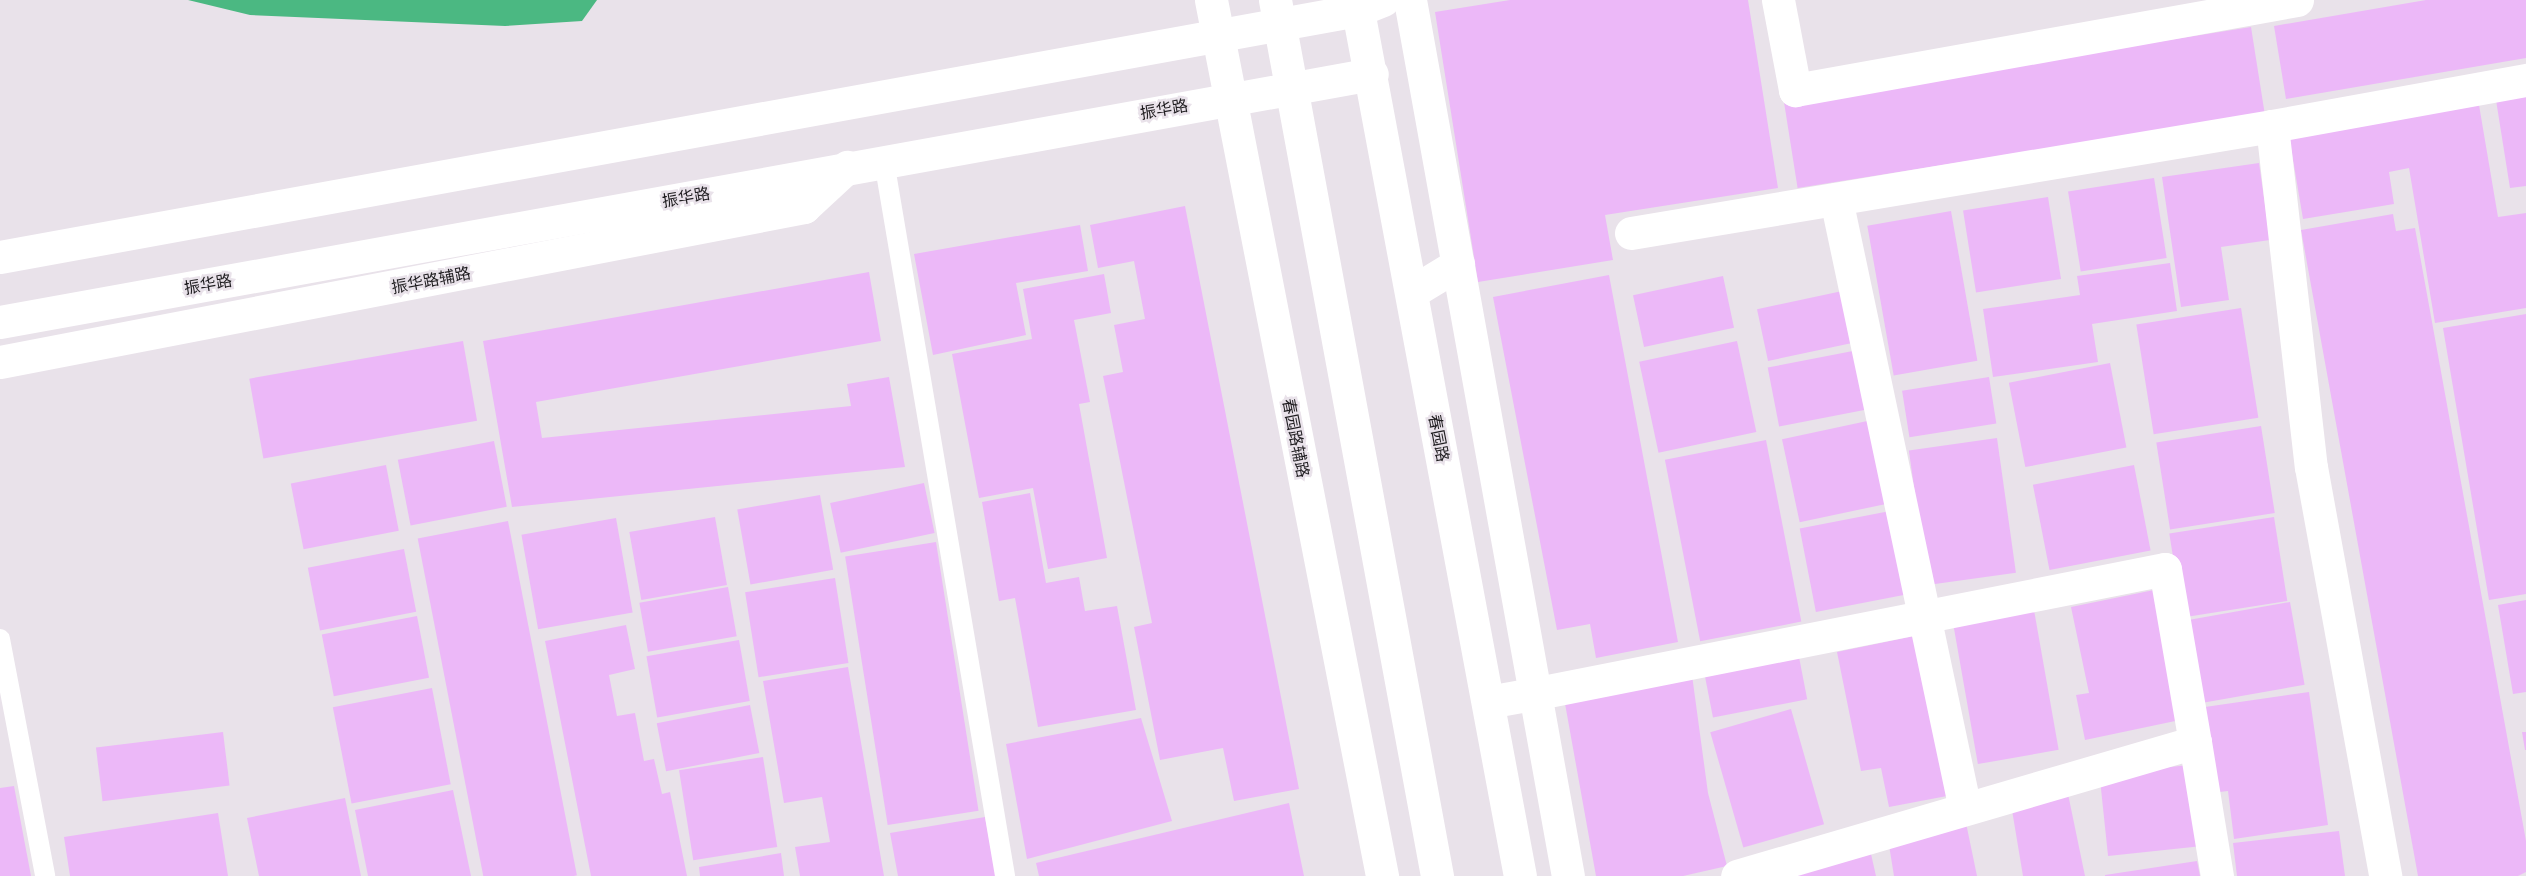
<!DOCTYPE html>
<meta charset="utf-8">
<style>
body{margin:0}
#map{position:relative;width:2526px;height:876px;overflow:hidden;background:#e9e2ea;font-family:"Libre Baskerville","Noto Sans SC",serif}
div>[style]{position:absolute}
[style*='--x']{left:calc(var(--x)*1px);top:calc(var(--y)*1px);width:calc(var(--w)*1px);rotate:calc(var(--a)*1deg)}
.forest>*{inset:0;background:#4bb882}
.building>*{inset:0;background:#ecb8f8;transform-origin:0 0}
.lane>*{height:20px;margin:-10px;padding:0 10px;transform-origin:10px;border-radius:10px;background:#fff}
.street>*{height:33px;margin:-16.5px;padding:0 16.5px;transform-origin:16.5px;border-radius:16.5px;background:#fff}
.secondary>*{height:33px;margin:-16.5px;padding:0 16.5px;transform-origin:16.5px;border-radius:16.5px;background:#fff}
.primary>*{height:33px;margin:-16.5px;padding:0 16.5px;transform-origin:16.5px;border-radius:16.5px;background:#fff}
span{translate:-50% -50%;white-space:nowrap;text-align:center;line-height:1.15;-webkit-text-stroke:5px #e9e2ea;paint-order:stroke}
.street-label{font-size:16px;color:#1f1d20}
</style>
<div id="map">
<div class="forest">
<i style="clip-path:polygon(188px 0,597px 0,582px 21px,505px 26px,250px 15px)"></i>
</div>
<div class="building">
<i style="clip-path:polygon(1510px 0,1748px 0,1778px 188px,1605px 215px,1613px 260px,1478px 282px,1435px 12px)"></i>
<i style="clip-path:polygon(2426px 0,2526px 0,2526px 58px,2286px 99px,2274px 26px)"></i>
<i style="left:2251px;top:27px;width:88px;height:473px;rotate:81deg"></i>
<i style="clip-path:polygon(2526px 95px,2526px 186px,2510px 188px,2496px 100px)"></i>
<i style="clip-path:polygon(2479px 105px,2498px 217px,2526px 213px,2526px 308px,2435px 323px,2409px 168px,2389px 172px,2394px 204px,2303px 219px,2289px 136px)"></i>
<i style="clip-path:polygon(2259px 163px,2270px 240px,2221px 247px,2229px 300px,2181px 307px,2162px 177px)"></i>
<i style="left:2154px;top:178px;width:81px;height:87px;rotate:81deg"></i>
<i style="left:2048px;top:197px;width:83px;height:86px;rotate:81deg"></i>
<i style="clip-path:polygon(1185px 206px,1299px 789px,1234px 801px,1223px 748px,1160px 760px,1134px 627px,1152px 623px,1103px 376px,1123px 372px,1114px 325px,1145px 319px,1134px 261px,1098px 268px,1090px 225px)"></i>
<i style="left:1951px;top:211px;width:152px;height:85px;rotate:80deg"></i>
<i style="clip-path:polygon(2393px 214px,2396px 231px,2415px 228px,2526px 841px,2526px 872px,2518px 876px,2418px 876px,2301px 230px)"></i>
<i style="clip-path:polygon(1080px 225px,1088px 271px,1016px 283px,1026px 335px,933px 355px,914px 254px)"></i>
<i style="clip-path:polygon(2170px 263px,2177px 311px,2092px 324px,2098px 362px,1993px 377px,1983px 309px,2080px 295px,2077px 276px)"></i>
<i style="clip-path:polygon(869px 272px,881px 341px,536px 402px,542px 438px,851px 406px,847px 384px,889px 377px,905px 467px,512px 507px,483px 341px)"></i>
<i style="clip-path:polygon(1104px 274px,1111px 313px,1074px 320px,1090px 402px,1079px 404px,1107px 558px,1048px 569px,1033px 488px,979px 498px,952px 354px,1032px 339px,1023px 289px)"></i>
<i style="clip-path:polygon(1609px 275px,1678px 642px,1596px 658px,1590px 624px,1557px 630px,1493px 297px)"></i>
<i style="left:1723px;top:276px;width:53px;height:92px;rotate:78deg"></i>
<i style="left:1847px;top:290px;width:53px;height:92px;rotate:78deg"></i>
<i style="left:2241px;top:308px;width:111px;height:106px;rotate:81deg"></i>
<i style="clip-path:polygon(2526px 314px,2526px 594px,2489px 600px,2443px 328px)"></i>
<i style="left:463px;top:341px;width:81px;height:217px;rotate:80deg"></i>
<i style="left:1737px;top:341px;width:93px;height:100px;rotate:78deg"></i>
<i style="left:1858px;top:350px;width:60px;height:92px;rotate:79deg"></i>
<i style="left:2110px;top:363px;width:86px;height:103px;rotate:79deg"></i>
<i style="left:1989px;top:377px;width:47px;height:88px;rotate:81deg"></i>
<i style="left:1872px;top:420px;width:85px;height:92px;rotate:78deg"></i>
<i style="left:2261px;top:426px;width:88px;height:106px;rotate:81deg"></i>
<i style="left:1997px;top:438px;width:136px;height:89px;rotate:82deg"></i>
<i style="left:1766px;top:440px;width:185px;height:103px;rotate:79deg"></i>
<i style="left:494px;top:441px;width:67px;height:98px;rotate:79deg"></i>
<i style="left:386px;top:465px;width:67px;height:97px;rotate:79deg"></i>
<i style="left:2134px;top:465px;width:87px;height:103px;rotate:79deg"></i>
<i style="left:924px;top:483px;width:51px;height:96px;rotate:78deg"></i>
<i style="clip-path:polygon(1030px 493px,1046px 583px,1079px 577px,1085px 611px,1117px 606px,1136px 710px,1038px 727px,1015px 598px,999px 601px,982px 502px)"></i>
<i style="left:820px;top:495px;width:76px;height:84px;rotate:80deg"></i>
<i style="left:1890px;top:511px;width:85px;height:92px;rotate:79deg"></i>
<i style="left:715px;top:517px;width:69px;height:87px;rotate:80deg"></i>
<i style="left:2274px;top:517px;width:85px;height:106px;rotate:81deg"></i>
<i style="left:616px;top:518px;width:96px;height:96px;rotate:80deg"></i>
<i style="left:508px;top:521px;width:361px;height:92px;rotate:79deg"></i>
<i style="left:936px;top:542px;width:272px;height:92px;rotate:81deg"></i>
<i style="left:404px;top:549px;width:64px;height:98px;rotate:79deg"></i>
<i style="left:835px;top:578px;width:86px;height:91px;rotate:81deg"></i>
<i style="left:728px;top:587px;width:50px;height:90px;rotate:80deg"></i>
<i style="clip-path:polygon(2154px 590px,2180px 720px,2085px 740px,2076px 695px,2089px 693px,2071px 607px)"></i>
<i style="clip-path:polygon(2526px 600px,2526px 692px,2513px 694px,2498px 605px)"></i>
<i style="left:2290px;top:602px;width:84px;height:106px;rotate:80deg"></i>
<i style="left:2034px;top:610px;width:142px;height:82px;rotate:80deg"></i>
<i style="left:417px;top:616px;width:63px;height:97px;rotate:79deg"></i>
<i style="clip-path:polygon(626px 625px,635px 669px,609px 675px,617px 716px,635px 713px,644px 761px,654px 759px,662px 794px,670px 792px,687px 876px,591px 876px,545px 641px)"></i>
<i style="clip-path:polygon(1914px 636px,1947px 796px,1889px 807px,1881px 768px,1861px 771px,1837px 652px)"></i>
<i style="left:739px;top:640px;width:62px;height:94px;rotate:80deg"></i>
<i style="left:1799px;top:657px;width:43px;height:96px;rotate:79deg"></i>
<i style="clip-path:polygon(848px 667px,884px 876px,800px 876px,795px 847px,830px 842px,822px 797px,784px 803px,763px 681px)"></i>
<i style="clip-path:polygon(1692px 675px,1708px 793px,1727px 866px,1683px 876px,1596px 876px,1564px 698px)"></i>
<i style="left:432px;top:688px;width:98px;height:101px;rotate:79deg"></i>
<i style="clip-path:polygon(2309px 692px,2328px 825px,2234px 839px,2228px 791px,2211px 793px,2198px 708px)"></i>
<i style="left:750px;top:705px;width:49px;height:95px;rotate:79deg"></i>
<i style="left:1791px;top:709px;width:120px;height:84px;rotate:74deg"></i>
<i style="clip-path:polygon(1141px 718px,1172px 821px,1027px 859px,1006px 744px)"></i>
<i style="left:223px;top:732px;width:54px;height:128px;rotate:83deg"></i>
<i style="clip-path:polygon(2522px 732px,2526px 732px,2526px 750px,2525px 750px)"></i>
<i style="left:763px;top:757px;width:91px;height:85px;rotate:81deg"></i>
<i style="left:2189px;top:765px;width:82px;height:90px;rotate:84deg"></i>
<i style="clip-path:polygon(14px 786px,31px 876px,0 876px,0 788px)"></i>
<i style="clip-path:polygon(453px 790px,471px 876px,368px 876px,355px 810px)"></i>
<i style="clip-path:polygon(2068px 794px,2085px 876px,2023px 876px,2012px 810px)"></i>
<i style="clip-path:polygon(345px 798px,361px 876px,259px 876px,247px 818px)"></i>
<i style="clip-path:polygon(1289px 803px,1304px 876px,1039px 876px,1036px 863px)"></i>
<i style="clip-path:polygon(218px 813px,228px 876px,70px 876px,64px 837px)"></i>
<i style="clip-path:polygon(985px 817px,996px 876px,898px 876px,890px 833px)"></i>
<i style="clip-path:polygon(1966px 823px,1977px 876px,1894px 876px,1889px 845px)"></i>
<i style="clip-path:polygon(2339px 831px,2345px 876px,2237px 876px,2233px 843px)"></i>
<i style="clip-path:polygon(781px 853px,784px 876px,700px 876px,699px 867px)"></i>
<i style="clip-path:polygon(1871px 854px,1876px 876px,1791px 876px,1791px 875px)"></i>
<i style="clip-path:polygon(2197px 861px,2200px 876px,2105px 876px,2105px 875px)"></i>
</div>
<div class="lane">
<i style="--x:884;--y:161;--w:725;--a:80.39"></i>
<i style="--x:0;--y:639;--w:241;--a:79.2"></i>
</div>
<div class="street">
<i style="--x:1778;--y:0;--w:92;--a:79.3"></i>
<i style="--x:1795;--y:90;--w:510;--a:-10.16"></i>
<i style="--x:2272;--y:126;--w:343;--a:83.5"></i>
<i style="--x:2311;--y:467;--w:416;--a:79.7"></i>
<i style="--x:1836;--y:199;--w:623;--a:78.06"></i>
<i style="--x:1631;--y:233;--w:650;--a:-9.48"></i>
<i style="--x:2272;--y:126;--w:258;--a:-10.3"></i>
<i style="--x:1538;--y:693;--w:639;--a:-11.19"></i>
<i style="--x:2165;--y:569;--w:176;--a:80.2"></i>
<i style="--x:2195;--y:742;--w:477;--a:163.7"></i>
<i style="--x:2195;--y:742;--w:136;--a:80.7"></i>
</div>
<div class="secondary">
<i style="--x:1211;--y:0;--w:893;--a:78.95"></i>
<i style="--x:1410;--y:0;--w:890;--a:79.78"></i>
<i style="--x:0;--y:257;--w:1380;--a:-10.31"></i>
<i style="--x:1358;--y:10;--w:27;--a:-22"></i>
<i style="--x:1412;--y:292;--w:54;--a:-31.3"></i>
<i style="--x:0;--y:322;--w:1394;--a:-10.25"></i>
<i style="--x:0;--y:362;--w:819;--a:-10.91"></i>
<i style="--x:804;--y:207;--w:59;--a:-42.9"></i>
<i style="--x:1488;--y:702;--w:51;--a:-10.2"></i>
</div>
<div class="primary">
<i style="--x:1275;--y:0;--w:891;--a:79.52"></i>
<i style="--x:1356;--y:0;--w:891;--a:79.4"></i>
</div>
<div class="street-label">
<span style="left:1164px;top:109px;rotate:-10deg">振华路</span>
<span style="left:686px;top:197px;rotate:-10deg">振华路</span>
<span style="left:431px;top:280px;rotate:-11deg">振华路辅路</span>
<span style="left:208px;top:284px;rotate:-10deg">振华路</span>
<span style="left:1296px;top:438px;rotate:79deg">春园路辅路</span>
<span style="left:1439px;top:438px;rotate:79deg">春园路</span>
</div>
</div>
